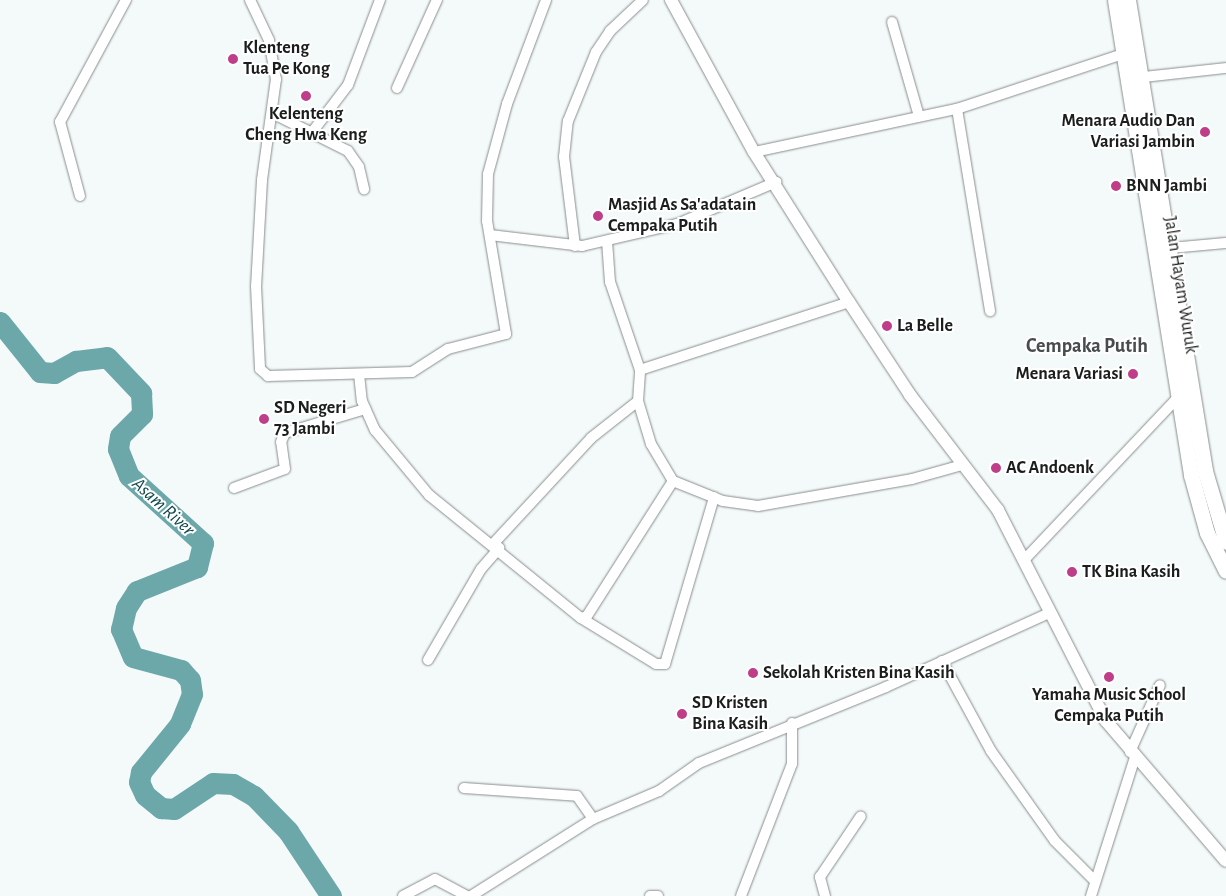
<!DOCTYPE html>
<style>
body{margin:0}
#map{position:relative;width:1226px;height:896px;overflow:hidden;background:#f4f9fa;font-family:"Alegreya Sans",sans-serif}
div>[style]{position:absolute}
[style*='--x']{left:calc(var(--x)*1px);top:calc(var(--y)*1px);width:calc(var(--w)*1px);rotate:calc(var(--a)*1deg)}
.river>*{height:21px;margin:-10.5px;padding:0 10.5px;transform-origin:10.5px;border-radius:10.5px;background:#6ca8a9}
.roads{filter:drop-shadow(0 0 1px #888d8d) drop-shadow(0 0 1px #888d8d)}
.minor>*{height:10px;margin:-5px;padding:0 5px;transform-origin:5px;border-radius:5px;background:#fff}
.tertiary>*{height:12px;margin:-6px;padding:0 6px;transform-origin:6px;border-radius:6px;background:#fff}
.secondary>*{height:15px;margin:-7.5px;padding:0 7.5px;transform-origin:7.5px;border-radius:7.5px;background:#fff}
.dots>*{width:14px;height:14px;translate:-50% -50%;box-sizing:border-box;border:2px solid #fff;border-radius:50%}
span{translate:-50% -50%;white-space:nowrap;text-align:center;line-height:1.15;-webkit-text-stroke:4px #fff;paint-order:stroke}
.poi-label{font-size:18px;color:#1c1e1e;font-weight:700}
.left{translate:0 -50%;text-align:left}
.right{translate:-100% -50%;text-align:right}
.street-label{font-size:18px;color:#1c1e1e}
.water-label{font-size:19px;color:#11484a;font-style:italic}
.quarter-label{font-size:20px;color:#474c4c;font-weight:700}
</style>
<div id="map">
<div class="river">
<i style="--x:0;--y:322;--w:64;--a:51.3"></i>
<i style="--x:40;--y:372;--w:14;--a:4"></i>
<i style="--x:54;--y:373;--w:25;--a:-29"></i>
<i style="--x:76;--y:361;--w:31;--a:-7"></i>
<i style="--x:107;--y:357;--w:50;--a:46.6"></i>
<i style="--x:141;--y:393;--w:21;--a:87"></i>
<i style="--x:142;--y:414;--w:31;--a:135"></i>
<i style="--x:120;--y:436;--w:13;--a:99"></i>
<i style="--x:118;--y:449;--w:29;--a:68"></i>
<i style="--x:129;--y:476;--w:100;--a:42.2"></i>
<i style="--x:203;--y:543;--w:25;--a:104"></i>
<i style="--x:197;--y:567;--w:65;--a:158.2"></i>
<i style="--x:137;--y:591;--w:20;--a:123"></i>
<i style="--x:126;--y:608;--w:22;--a:103"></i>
<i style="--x:121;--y:629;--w:30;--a:67"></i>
<i style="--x:133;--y:657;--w:50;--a:15.2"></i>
<i style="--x:181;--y:670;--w:13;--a:48"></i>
<i style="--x:190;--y:680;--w:14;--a:82"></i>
<i style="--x:192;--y:694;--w:32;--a:112"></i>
<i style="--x:180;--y:724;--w:62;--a:129.1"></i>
<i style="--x:141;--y:772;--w:10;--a:101"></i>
<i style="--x:139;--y:782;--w:14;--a:65"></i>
<i style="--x:145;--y:795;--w:21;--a:39"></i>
<i style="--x:161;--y:808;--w:13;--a:4"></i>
<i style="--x:174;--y:809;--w:47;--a:-33.7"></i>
<i style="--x:213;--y:783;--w:20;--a:3"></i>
<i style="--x:233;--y:784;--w:24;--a:30"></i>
<i style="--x:254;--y:796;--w:49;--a:45.8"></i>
<i style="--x:288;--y:831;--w:78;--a:56.5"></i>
</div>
<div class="roads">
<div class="minor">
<i style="--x:250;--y:0;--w:44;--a:64.6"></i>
<i style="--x:269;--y:40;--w:40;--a:80"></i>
<i style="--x:276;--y:79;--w:102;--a:97.9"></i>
<i style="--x:262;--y:180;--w:106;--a:93.2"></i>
<i style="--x:256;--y:286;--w:83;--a:87.2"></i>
<i style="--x:260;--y:369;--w:11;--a:41"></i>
<i style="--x:268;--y:376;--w:144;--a:-1.6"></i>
<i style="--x:412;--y:372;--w:43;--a:-32.6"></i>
<i style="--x:448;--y:349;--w:60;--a:-14.5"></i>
<i style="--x:506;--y:334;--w:115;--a:-99.5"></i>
<i style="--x:487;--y:221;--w:47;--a:-88.8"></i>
<i style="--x:488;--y:174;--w:73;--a:-74.8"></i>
<i style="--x:507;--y:104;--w:111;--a:-69.4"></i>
<i style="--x:892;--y:22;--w:98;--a:74"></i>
<i style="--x:1135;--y:78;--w:92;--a:-6.3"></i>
<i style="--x:397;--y:88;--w:97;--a:-65.6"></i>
<i style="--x:957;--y:109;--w:205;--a:80.7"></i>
<i style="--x:272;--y:113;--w:85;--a:26.6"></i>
<i style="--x:348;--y:151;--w:19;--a:55"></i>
<i style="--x:359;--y:167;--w:23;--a:77"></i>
<i style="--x:310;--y:135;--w:63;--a:-52.8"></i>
<i style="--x:348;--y:85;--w:91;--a:-69.4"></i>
<i style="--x:754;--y:152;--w:208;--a:-12"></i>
<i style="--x:957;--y:109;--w:181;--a:-18.3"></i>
<i style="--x:80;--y:196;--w:77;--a:-105.1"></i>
<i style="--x:60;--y:122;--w:139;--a:-61.6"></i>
<i style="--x:490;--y:235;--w:93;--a:6.8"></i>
<i style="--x:582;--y:246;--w:98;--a:-13"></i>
<i style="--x:677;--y:224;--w:108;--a:-23"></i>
<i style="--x:575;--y:246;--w:90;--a:-97"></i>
<i style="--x:564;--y:157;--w:36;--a:-84"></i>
<i style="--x:568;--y:121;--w:74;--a:-67.9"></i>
<i style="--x:596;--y:52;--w:25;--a:-56"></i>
<i style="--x:610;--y:31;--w:45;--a:-43.2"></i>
<i style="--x:1170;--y:248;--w:56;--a:-5.1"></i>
<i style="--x:640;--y:370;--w:220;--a:-18"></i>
<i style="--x:359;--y:374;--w:27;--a:84"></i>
<i style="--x:362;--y:401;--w:32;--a:66"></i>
<i style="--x:375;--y:430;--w:85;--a:50.3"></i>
<i style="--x:429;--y:495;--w:196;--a:39"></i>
<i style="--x:581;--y:618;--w:6;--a:-18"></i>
<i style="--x:587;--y:616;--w:160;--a:-57.5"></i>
<i style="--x:673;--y:481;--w:54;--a:21.8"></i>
<i style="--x:723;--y:501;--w:35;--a:8"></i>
<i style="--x:758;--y:506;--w:156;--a:-9.9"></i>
<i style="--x:912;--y:479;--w:52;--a:-15.6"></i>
<i style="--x:638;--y:401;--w:45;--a:73.2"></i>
<i style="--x:651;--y:444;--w:43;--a:59.3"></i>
<i style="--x:234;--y:488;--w:54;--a:-20.4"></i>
<i style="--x:285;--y:469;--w:27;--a:-98"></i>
<i style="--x:281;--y:442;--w:10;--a:-66"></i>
<i style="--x:285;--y:433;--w:84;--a:-16.7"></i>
<i style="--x:493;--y:544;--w:144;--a:-47.2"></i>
<i style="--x:591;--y:438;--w:60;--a:-38.2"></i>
<i style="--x:638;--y:401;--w:31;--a:-86"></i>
<i style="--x:640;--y:370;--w:93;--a:-108.8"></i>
<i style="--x:610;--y:282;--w:41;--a:-94.2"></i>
<i style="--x:1026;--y:558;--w:223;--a:-46.6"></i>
<i style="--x:581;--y:618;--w:88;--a:31.5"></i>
<i style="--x:656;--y:664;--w:9;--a:0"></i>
<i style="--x:665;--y:664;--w:174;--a:-73.6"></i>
<i style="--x:428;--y:660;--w:105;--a:-59.8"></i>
<i style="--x:481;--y:569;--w:28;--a:-49"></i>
<i style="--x:942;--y:661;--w:102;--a:61.4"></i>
<i style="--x:991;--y:751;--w:110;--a:54.6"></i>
<i style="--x:1055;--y:841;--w:55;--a:45"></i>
<i style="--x:1130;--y:752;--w:73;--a:-65.9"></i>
<i style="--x:464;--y:788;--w:113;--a:4"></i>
<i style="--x:577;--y:796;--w:28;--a:55"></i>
<i style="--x:403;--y:896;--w:36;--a:-28"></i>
<i style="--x:435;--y:879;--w:36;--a:28"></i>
<i style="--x:471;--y:896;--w:144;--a:-32.3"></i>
<i style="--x:593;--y:819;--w:72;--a:-23"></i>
<i style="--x:659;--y:791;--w:49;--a:-35"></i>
<i style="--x:699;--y:763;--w:202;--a:-22.1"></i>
<i style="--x:886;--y:687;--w:179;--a:-24.4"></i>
<i style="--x:650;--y:896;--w:8;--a:0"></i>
<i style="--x:741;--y:896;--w:142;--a:-68.9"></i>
<i style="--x:792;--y:764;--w:41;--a:-90"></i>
<i style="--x:825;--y:896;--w:20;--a:-105"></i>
<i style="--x:820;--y:877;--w:73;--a:-56.1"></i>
<i style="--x:1091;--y:896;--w:146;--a:-72.4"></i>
</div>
<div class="tertiary">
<i style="--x:671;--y:0;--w:173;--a:61.4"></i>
<i style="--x:754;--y:152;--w:178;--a:57.7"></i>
<i style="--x:849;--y:302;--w:111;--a:56.7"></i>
<i style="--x:910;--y:395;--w:145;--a:52.6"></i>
<i style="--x:998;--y:510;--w:237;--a:62.9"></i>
<i style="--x:1106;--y:721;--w:184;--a:49.4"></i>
</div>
<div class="secondary">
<i style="--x:1115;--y:0;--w:481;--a:80.9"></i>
<i style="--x:1191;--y:475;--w:60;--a:74.6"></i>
<i style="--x:1207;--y:533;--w:42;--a:63.4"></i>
<i style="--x:1128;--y:0;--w:477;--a:80.7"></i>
<i style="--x:1205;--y:471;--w:74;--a:73.5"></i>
</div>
</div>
<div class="dots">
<i style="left:233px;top:59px;background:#be3e89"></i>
<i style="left:306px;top:96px;background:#be3e89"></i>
<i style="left:1205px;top:132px;background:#be3e89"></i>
<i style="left:1116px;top:186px;background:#be3e89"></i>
<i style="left:598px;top:216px;background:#be3e89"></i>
<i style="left:887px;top:326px;background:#be3e89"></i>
<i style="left:1133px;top:374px;background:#be3e89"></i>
<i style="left:264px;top:419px;background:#be3e89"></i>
<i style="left:996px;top:468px;background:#be3e89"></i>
<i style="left:1072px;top:572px;background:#be3e89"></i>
<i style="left:753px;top:673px;background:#be3e89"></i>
<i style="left:1109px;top:677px;background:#be3e89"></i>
<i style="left:682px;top:714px;background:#be3e89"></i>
</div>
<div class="poi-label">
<span class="left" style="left:243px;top:59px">Klenteng<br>Tua Pe Kong</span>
<span style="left:306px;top:125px">Kelenteng<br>Cheng Hwa Keng</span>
<span class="right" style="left:1195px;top:132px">Menara Audio Dan<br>Variasi Jambin</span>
<span class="left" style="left:1126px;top:186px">BNN Jambi</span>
<span class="left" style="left:608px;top:216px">Masjid As Sa'adatain<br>Cempaka Putih</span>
<span class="left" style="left:897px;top:326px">La Belle</span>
<span class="right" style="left:1123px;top:374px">Menara Variasi</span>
<span class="left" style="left:274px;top:419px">SD Negeri<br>73 Jambi</span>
<span class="left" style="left:1006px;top:468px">AC Andoenk</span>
<span class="left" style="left:1082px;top:572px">TK Bina Kasih</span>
<span class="left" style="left:763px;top:673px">Sekolah Kristen Bina Kasih</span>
<span style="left:1109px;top:706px">Yamaha Music School<br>Cempaka Putih</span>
<span class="left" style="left:692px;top:714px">SD Kristen<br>Bina Kasih</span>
</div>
<div class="street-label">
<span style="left:1180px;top:285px;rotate:81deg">Jalan Hayam Wuruk</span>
</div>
<div class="water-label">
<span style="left:163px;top:507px;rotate:42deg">Asam River</span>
</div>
<div class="quarter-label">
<span style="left:1087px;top:346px">Cempaka Putih</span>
</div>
</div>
